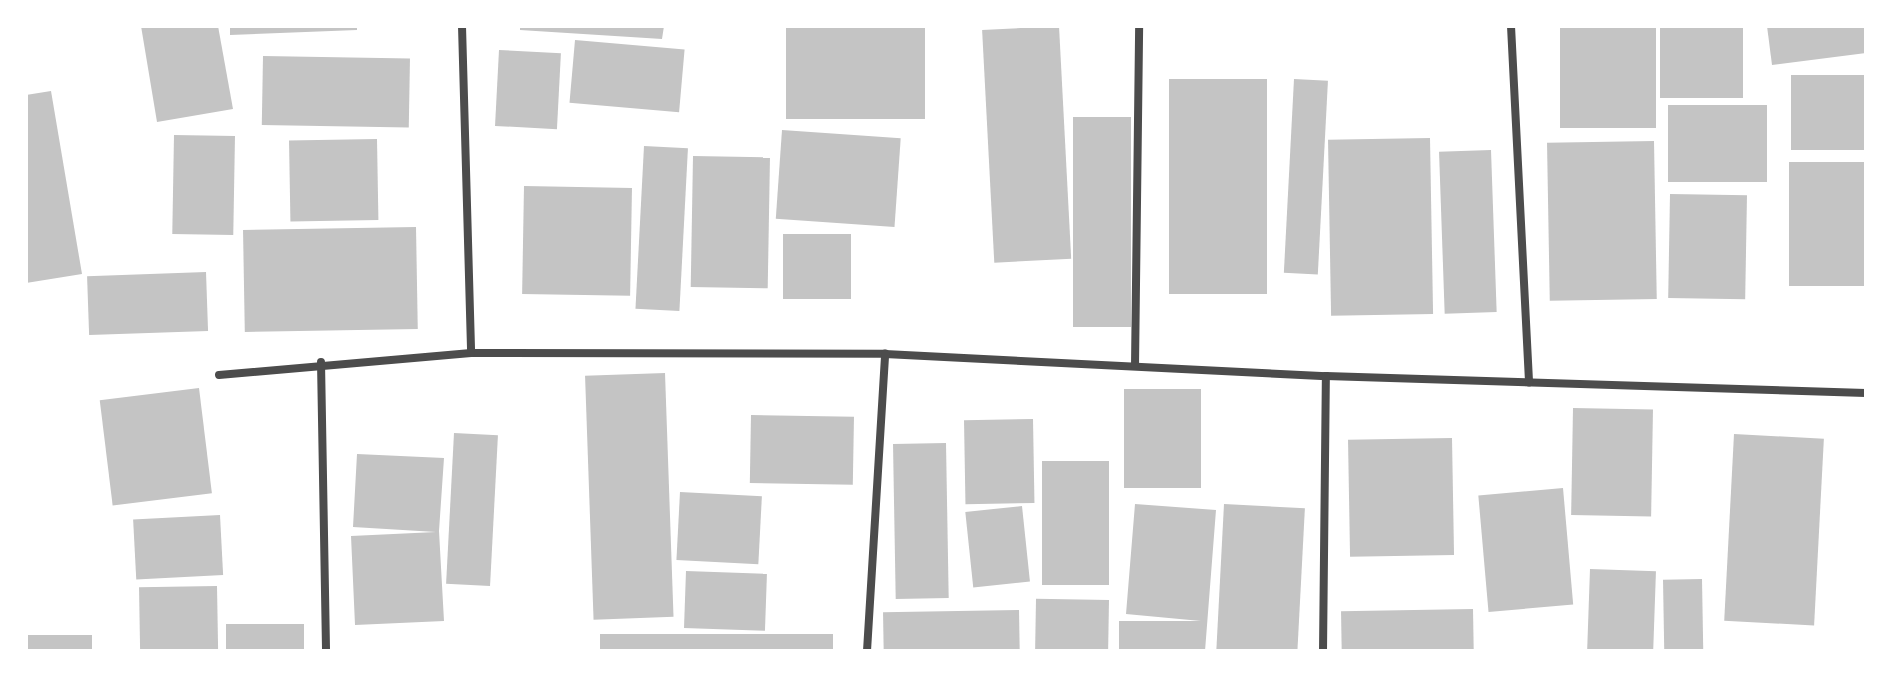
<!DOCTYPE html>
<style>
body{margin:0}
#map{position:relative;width:1892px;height:677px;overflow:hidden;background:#fff;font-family:Figtree,sans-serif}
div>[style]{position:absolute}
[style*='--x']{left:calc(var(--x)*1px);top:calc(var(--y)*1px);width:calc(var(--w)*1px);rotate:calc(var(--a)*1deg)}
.building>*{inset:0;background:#c4c4c4;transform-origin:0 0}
.minor>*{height:8px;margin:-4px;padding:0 4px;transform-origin:4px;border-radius:4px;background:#4c4c4c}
span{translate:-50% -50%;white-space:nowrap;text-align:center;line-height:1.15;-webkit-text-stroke:7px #fff;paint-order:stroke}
.frame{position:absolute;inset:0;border:28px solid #fff;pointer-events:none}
</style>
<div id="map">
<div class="building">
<i style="clip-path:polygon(141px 26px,218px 26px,233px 109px,157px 122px)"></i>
<i style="clip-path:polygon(230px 26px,357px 26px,357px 30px,230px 35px)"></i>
<i style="clip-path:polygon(520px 26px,664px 26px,662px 39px,520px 30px)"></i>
<i style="left:786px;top:26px;width:139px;height:93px"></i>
<i style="left:1059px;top:26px;width:233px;height:77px;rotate:87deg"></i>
<i style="left:1560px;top:26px;width:96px;height:102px"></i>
<i style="left:1660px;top:26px;width:83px;height:72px"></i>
<i style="clip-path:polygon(1767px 26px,1866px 26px,1866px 53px,1772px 65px)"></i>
<i style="left:575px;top:40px;width:110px;height:63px;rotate:5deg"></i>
<i style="left:499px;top:50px;width:62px;height:76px;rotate:3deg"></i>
<i style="left:263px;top:56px;width:147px;height:69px;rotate:1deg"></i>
<i style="left:1791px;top:75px;width:75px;height:75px"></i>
<i style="left:1169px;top:79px;width:98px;height:215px"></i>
<i style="left:1294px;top:79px;width:34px;height:194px;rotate:3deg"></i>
<i style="clip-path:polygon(51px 91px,82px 274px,26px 283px,26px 95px)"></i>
<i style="left:1668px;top:105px;width:99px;height:77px"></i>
<i style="left:1073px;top:117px;width:58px;height:210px"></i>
<i style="left:782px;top:130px;width:119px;height:89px;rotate:4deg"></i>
<i style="left:174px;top:135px;width:61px;height:99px;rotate:1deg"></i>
<i style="left:1430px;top:138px;width:176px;height:102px;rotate:89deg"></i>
<i style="left:377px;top:139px;width:81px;height:88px;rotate:89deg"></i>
<i style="left:1654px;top:141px;width:158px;height:107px;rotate:89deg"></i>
<i style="left:644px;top:146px;width:44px;height:163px;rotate:3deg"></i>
<i style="left:1491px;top:150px;width:162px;height:52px;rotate:88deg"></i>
<i style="left:693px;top:156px;width:77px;height:131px;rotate:1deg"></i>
<i style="left:1789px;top:162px;width:77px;height:124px"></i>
<i style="left:524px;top:186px;width:108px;height:108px;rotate:1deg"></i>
<i style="left:1670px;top:194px;width:77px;height:104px;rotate:1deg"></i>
<i style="left:416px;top:227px;width:102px;height:173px;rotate:89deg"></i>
<i style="left:851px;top:234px;width:65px;height:68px;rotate:90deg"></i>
<i style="left:206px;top:272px;width:59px;height:119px;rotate:88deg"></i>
<i style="left:665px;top:373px;width:244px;height:80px;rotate:88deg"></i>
<i style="left:199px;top:388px;width:106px;height:100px;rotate:83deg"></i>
<i style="left:1124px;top:389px;width:77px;height:99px"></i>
<i style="left:1573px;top:408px;width:80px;height:107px;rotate:1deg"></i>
<i style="left:751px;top:415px;width:103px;height:68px;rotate:1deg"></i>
<i style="left:1033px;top:419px;width:84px;height:69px;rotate:89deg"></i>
<i style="left:454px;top:433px;width:44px;height:151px;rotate:3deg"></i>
<i style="left:1734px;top:434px;width:90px;height:187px;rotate:3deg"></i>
<i style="left:1452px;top:438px;width:117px;height:104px;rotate:89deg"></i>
<i style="left:946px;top:443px;width:155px;height:53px;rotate:89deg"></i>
<i style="clip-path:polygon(357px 454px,444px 458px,439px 531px,444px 621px,355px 625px,351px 536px,436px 532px,353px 527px)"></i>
<i style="left:1042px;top:461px;width:67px;height:124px"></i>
<i style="left:1563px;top:488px;width:117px;height:85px;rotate:85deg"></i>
<i style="left:680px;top:492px;width:82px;height:68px;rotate:3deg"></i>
<i style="clip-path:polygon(1135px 504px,1216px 510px,1205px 651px,1119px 651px,1119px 621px,1201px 621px,1126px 614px)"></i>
<i style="left:1224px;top:504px;width:81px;height:147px;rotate:3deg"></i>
<i style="left:1022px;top:506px;width:76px;height:57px;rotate:84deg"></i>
<i style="left:220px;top:515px;width:60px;height:87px;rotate:87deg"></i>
<i style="left:1590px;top:569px;width:66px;height:82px;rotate:2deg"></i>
<i style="left:686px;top:571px;width:81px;height:57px;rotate:2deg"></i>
<i style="left:1702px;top:579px;width:72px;height:39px;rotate:89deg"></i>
<i style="left:217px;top:586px;width:65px;height:78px;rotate:89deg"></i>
<i style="left:1109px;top:600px;width:51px;height:73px;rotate:91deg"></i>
<i style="left:1473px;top:609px;width:42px;height:132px;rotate:89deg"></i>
<i style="left:1019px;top:610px;width:41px;height:136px;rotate:89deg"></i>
<i style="left:304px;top:624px;width:27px;height:78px;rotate:90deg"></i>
<i style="left:600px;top:634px;width:233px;height:17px"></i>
<i style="left:92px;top:635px;width:16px;height:66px;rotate:90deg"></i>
</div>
<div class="minor">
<i style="--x:462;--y:26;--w:327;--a:88.4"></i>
<i style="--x:471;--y:353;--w:414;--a:0.1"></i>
<i style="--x:885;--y:354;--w:442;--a:2.9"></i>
<i style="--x:1326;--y:376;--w:540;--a:1.8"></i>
<i style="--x:1511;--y:26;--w:357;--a:87.1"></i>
<i style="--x:321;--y:362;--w:289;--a:89"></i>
<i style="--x:1135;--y:366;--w:340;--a:-89.3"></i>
<i style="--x:219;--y:375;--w:253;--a:-5"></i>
<i style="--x:867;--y:651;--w:298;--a:-86.5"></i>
<i style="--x:1323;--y:651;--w:275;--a:-89.4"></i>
</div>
<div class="frame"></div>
</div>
